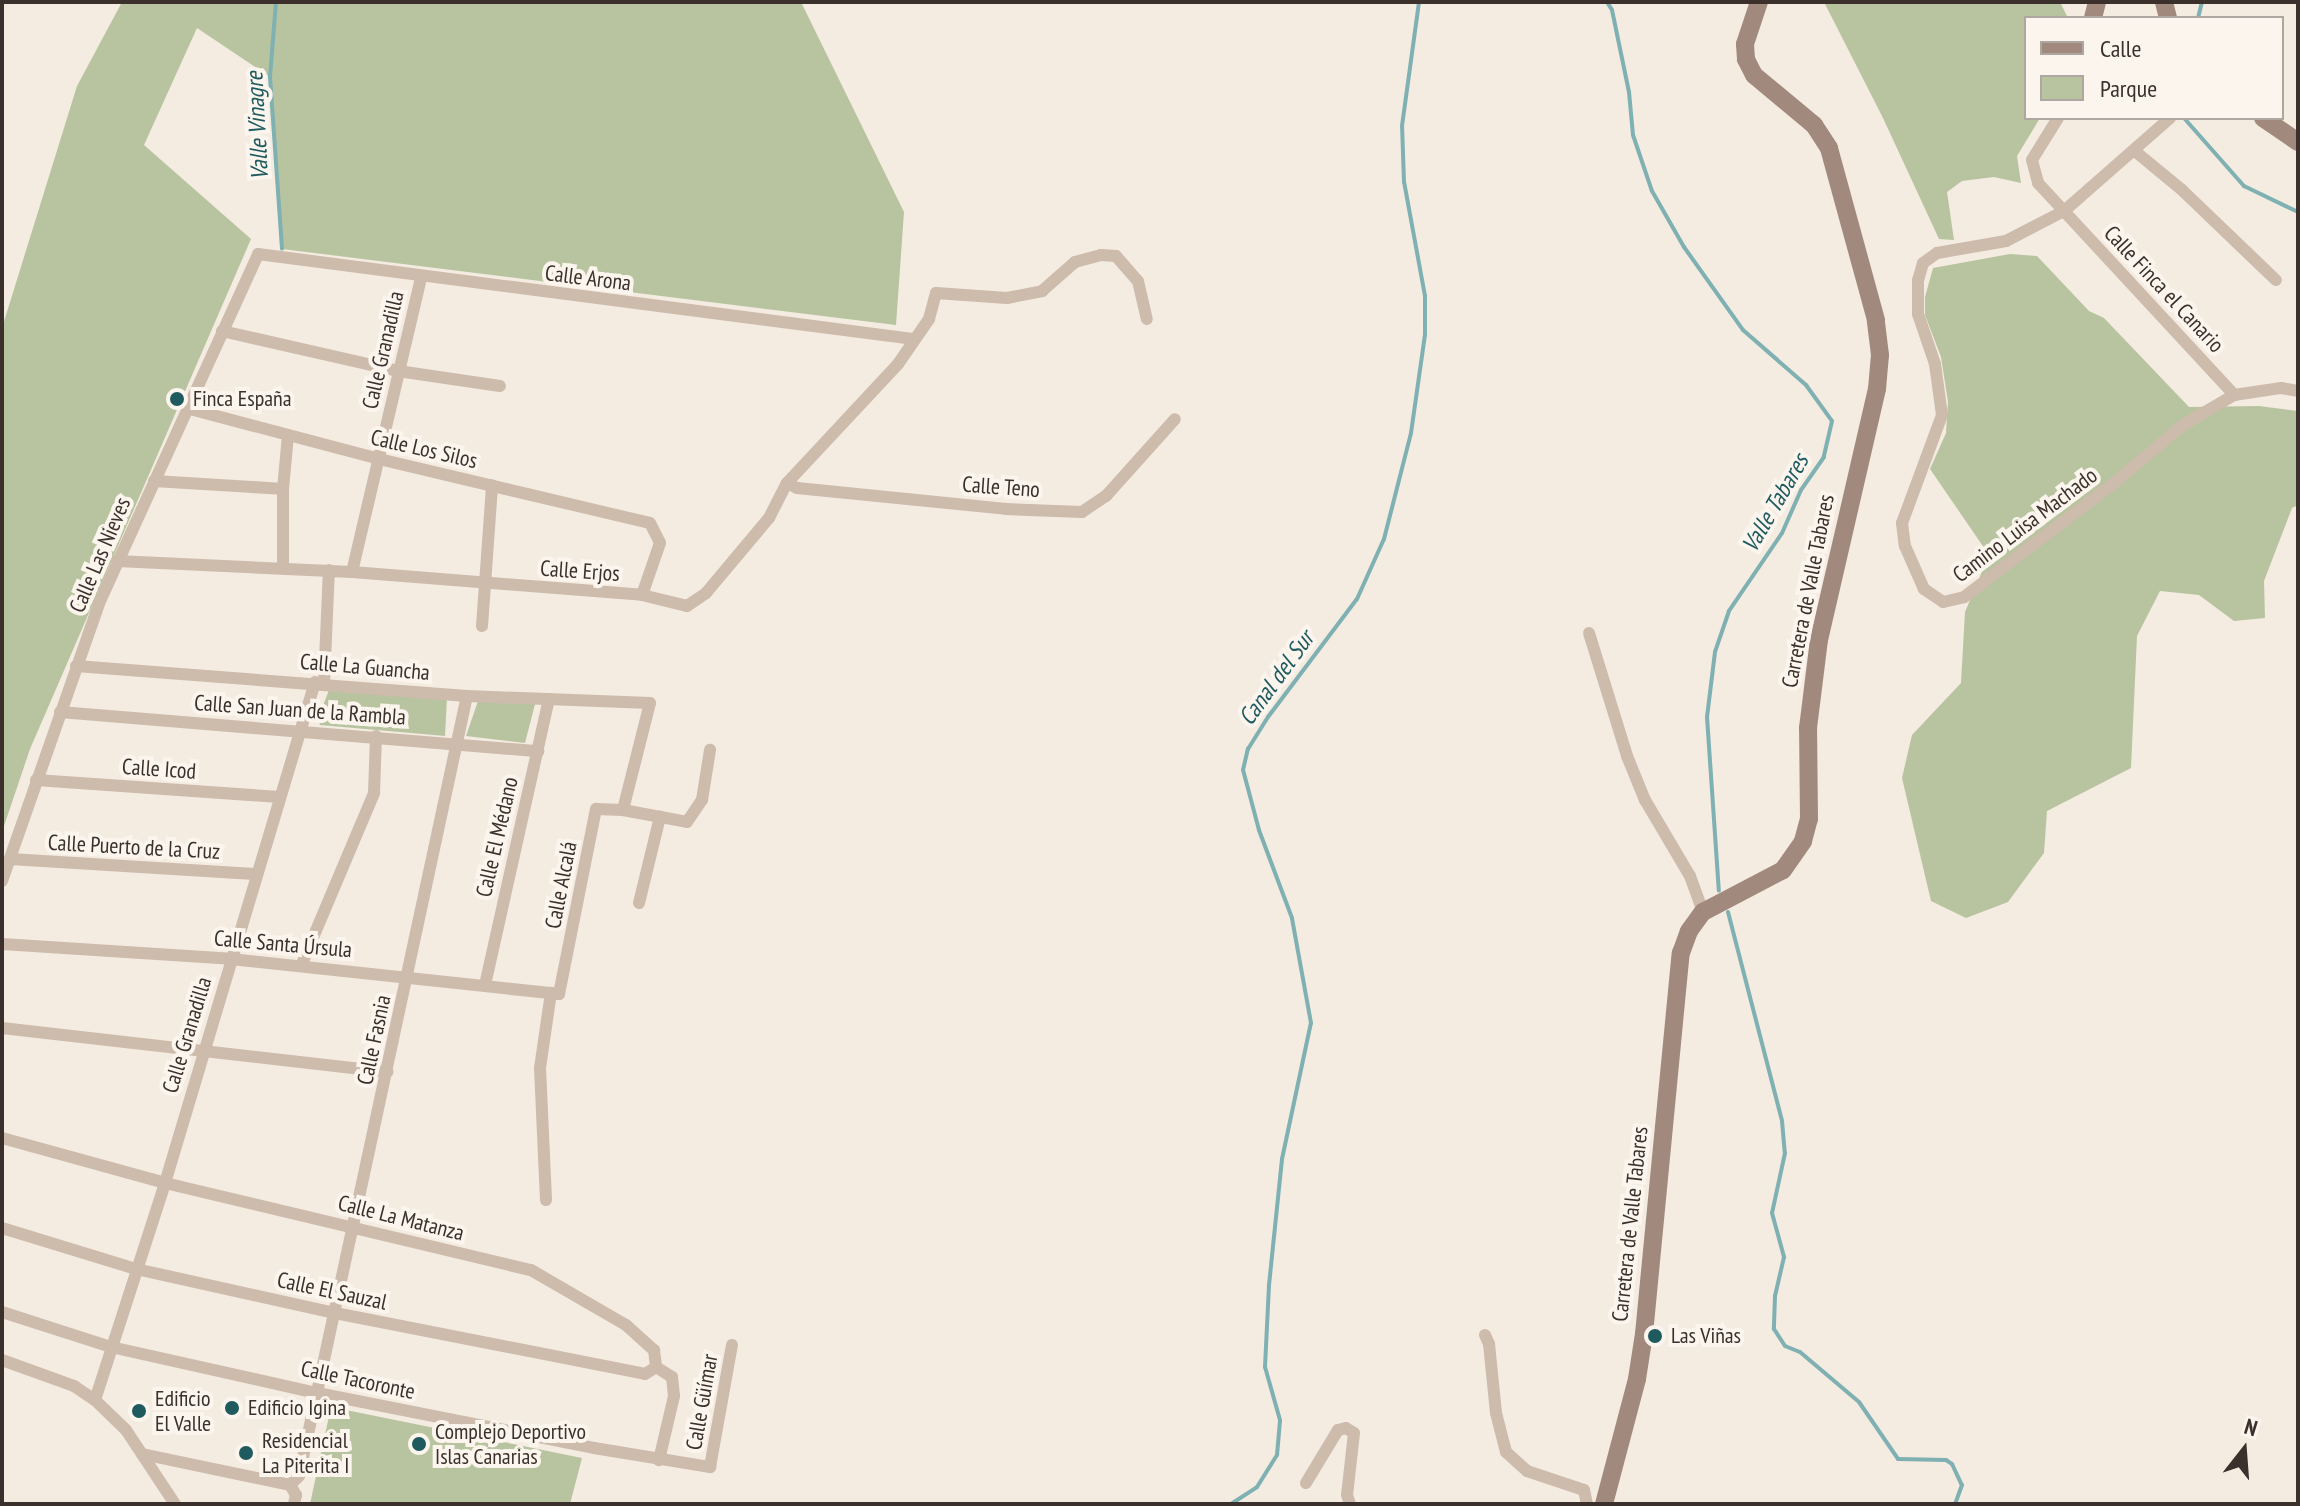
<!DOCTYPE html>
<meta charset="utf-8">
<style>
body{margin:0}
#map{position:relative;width:2300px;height:1506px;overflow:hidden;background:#f4ebe1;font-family:"PT Sans Narrow",sans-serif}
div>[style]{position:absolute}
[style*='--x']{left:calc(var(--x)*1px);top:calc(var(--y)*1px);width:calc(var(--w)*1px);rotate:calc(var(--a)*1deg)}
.green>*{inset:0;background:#b8c4a0}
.stream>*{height:4px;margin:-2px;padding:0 2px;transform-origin:2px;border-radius:2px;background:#7fb0b2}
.street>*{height:12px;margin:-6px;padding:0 6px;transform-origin:6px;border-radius:6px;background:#cdbbac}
.secondary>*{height:18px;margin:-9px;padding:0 9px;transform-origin:9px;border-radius:9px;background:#a18a7d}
.dots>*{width:22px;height:22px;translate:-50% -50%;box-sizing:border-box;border:4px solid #fbf5ee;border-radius:50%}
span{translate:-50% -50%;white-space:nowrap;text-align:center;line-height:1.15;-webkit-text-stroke:8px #fbf5ee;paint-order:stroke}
.street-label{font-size:22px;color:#3b302b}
.poi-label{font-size:22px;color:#3b302b}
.left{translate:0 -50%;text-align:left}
.water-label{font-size:24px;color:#1f5a5e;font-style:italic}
.frame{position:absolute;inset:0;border:4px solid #3b302b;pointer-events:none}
.legend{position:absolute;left:2024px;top:16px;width:260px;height:104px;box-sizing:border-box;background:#fbf5ee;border:2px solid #aea6a0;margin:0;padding:10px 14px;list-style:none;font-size:24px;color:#3b302b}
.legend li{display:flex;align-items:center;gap:16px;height:40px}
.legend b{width:40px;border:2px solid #aea6a0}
.north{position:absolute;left:2204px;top:1410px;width:80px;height:80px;-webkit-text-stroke:6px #fbf5ee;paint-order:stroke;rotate:17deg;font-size:22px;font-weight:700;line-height:32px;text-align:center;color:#3b302b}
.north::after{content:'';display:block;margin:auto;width:28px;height:36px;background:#3b302b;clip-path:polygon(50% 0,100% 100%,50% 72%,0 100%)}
</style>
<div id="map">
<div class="green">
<i style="clip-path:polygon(122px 2px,801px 2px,904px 212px,896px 325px,282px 249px,270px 77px,197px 28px,144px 145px,251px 239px,30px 749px,2px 832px,2px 328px,77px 86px)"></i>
<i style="clip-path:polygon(1824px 2px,2061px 4px,2068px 18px,2026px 18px,2026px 118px,2040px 118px,2017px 156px,2021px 183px,1994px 177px,1962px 181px,1947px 192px,1954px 240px,1939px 239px,1883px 118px)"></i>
<i style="clip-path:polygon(2010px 254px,2037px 256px,2089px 311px,2104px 318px,2189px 407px,2259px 406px,2298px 411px,2298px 505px,2292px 508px,2264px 581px,2265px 618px,2234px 621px,2199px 595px,2160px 591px,2137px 636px,2131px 768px,2047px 811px,2044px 853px,2008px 902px,1966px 918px,1931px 901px,1902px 778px,1912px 735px,1961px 683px,1965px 612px,1989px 555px,1930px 469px,1946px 433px,1948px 402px,1941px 357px,1925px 315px,1925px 297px,1933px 268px)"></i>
<i style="clip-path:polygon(329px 690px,447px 697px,445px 736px,320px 725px,318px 719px)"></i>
<i style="clip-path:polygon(478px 701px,535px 704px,525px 743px,466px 736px)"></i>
<i style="clip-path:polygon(331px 1407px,582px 1458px,570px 1504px,310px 1504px)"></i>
</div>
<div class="stream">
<i style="--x:276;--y:2;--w:75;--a:94.6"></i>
<i style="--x:270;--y:77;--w:172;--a:86"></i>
<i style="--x:1607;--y:2;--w:9;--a:58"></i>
<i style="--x:1612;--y:10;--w:84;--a:78.3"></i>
<i style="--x:1629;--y:92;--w:43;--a:84.7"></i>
<i style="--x:1633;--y:135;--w:59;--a:71.3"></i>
<i style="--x:1652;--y:191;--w:64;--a:60.3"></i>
<i style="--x:1684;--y:247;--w:102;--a:54.6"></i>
<i style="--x:1743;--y:330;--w:84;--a:41.1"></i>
<i style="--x:1806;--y:385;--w:44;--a:54.2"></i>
<i style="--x:1832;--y:421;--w:37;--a:103"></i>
<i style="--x:1824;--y:457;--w:40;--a:124.9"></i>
<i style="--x:1801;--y:490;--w:47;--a:113.8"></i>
<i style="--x:1782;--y:533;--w:94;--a:124.2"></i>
<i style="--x:1729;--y:611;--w:43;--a:108.9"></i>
<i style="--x:1715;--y:652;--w:65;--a:97"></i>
<i style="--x:1707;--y:717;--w:174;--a:86.1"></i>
<i style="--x:2198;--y:18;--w:16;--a:-76"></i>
<i style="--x:2184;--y:118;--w:91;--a:48.6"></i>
<i style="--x:2244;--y:186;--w:60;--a:25.7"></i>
<i style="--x:1728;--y:912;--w:216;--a:75.5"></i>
<i style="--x:1782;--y:1121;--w:32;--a:85"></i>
<i style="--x:1785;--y:1153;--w:61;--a:102.2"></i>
<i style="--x:1772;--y:1213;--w:46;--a:74.7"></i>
<i style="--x:1784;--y:1257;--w:40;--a:103"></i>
<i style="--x:1775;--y:1296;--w:33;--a:92"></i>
<i style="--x:1774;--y:1329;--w:20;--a:57"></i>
<i style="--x:1785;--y:1346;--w:16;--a:22"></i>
<i style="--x:1800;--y:1352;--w:77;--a:40.3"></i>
<i style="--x:1859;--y:1402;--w:69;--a:55.6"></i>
<i style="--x:1898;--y:1459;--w:48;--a:1.2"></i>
<i style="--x:1946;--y:1460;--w:7;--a:34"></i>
<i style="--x:1952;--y:1464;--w:23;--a:65"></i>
<i style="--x:1962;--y:1485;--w:20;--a:110"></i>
<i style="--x:1231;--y:1504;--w:31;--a:-33"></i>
<i style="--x:1257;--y:1487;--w:38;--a:-58"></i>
<i style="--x:1277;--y:1455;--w:35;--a:-85"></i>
<i style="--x:1280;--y:1420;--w:55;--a:-105.8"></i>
<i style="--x:1265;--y:1367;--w:82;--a:-87.2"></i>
<i style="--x:1269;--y:1285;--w:127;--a:-84.1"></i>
<i style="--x:1282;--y:1159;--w:139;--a:-78"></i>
<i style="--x:1311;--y:1023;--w:107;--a:-100.3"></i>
<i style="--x:1292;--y:918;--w:94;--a:-110.6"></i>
<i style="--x:1259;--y:830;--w:62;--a:-104.9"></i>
<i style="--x:1243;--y:770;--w:22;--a:-77"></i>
<i style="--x:1248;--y:749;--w:38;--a:-58"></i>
<i style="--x:1268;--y:717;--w:148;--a:-53"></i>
<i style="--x:1357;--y:599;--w:66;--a:-65.8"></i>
<i style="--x:1384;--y:539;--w:109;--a:-75.7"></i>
<i style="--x:1411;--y:433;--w:99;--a:-81.9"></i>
<i style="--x:1425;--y:335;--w:39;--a:-90"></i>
<i style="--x:1425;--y:296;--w:116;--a:-100.4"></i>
<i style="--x:1404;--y:182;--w:56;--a:-92"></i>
<i style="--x:1402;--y:126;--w:125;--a:-82.2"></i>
</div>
<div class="street">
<i style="--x:2058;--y:118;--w:49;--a:121.8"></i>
<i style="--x:2032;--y:160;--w:24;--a:75"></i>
<i style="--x:2038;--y:183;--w:289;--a:47.2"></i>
<i style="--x:2170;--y:118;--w:141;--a:138.7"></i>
<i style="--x:2064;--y:211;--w:65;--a:152.7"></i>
<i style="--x:2006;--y:241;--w:70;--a:170.1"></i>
<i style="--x:1937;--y:253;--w:17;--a:144"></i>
<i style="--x:1923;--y:263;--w:18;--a:106"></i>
<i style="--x:1918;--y:280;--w:34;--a:90"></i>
<i style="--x:1918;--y:314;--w:53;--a:71.2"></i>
<i style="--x:1935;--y:364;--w:51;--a:82.2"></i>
<i style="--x:1942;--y:415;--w:115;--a:110.3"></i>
<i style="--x:1902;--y:523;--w:23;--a:83"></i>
<i style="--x:1905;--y:546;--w:47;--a:66.2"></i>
<i style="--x:1924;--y:589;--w:23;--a:34"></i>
<i style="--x:1943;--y:602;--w:22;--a:-13"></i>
<i style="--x:1964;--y:597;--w:188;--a:-37.2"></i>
<i style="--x:2114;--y:483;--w:90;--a:-40"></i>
<i style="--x:2183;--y:425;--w:59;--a:-30.5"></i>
<i style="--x:2234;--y:395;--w:48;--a:-8.5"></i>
<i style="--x:2281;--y:388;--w:17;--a:10"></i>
<i style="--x:2136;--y:152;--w:60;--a:39.6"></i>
<i style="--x:2182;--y:190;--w:130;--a:43.8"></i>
<i style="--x:222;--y:331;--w:180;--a:12.8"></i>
<i style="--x:398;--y:371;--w:103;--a:8.4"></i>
<i style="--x:190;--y:409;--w:196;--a:14.8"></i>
<i style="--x:379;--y:459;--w:278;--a:13.3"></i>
<i style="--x:650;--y:523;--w:22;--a:63"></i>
<i style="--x:660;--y:543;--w:55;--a:109.1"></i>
<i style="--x:154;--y:481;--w:129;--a:3.5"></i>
<i style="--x:787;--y:483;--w:11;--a:27"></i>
<i style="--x:797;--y:488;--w:210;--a:5.7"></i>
<i style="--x:1006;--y:509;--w:76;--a:2.3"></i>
<i style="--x:1082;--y:512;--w:29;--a:-34"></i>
<i style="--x:1106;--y:496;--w:103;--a:-48.1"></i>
<i style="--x:117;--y:561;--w:235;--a:2.7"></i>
<i style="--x:352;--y:572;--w:291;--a:4.5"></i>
<i style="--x:642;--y:595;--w:46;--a:13.7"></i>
<i style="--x:687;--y:606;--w:23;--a:-34"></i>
<i style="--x:706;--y:593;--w:98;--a:-50"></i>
<i style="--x:769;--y:518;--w:39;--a:-63"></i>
<i style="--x:787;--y:483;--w:163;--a:-47"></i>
<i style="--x:898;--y:364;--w:55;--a:-55.4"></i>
<i style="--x:929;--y:319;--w:27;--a:-75"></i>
<i style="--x:936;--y:293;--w:71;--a:4"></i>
<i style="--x:1007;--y:298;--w:36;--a:-11"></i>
<i style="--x:1042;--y:291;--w:44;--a:-41.3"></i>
<i style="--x:1075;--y:262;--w:27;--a:-15"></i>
<i style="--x:1101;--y:255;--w:15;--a:4"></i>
<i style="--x:1116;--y:256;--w:33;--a:49"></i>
<i style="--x:1138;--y:281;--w:39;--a:77"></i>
<i style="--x:283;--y:567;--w:78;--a:-90"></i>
<i style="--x:283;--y:489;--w:54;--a:-84.7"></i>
<i style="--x:352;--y:572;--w:303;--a:-76.8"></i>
<i style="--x:482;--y:626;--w:141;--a:-85.9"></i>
<i style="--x:1589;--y:633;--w:129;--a:72.8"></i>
<i style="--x:1627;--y:756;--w:48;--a:67.8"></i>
<i style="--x:1645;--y:800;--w:88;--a:59.4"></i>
<i style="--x:1690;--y:876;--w:38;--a:70"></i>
<i style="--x:76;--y:666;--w:392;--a:4.4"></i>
<i style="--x:467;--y:696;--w:183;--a:2.2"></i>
<i style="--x:650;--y:703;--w:110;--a:104.2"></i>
<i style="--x:324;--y:683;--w:113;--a:-87.5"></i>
<i style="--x:60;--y:712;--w:480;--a:4.7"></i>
<i style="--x:36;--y:780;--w:244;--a:4"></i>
<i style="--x:10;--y:859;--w:245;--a:3.5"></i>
<i style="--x:2;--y:881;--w:299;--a:-70.7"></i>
<i style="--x:101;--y:599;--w:379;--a:-65.5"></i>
<i style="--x:258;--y:254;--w:660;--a:7.39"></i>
<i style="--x:639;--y:903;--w:89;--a:-76.3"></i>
<i style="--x:2;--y:944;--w:229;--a:3.7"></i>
<i style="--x:231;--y:959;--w:330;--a:6.1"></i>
<i style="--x:559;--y:994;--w:189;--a:-78.7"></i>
<i style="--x:596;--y:809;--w:27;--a:2"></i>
<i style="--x:623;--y:810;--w:65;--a:10.6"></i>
<i style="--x:687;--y:822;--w:27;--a:-56"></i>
<i style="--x:702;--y:800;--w:51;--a:-80.9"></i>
<i style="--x:301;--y:966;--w:188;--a:-67.1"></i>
<i style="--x:374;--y:793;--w:57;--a:-88"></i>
<i style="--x:485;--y:985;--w:293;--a:-77.4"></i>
<i style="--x:2;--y:1028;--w:388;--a:6.5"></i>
<i style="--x:2;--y:1138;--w:169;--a:15.4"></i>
<i style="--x:165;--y:1183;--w:376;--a:13.4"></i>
<i style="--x:531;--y:1270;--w:110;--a:30.1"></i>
<i style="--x:626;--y:1325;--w:38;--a:42"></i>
<i style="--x:654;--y:1350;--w:17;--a:83"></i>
<i style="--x:656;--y:1367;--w:19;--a:32"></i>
<i style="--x:672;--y:1377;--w:19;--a:84"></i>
<i style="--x:674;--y:1396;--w:66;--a:103.2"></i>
<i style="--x:546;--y:1200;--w:132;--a:-92.6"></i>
<i style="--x:540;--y:1068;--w:76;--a:-81.7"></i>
<i style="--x:2;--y:1228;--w:140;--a:17"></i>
<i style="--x:136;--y:1269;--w:204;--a:12.5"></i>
<i style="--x:335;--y:1313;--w:316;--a:11.1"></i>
<i style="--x:645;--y:1374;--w:13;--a:-32"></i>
<i style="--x:2;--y:1312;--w:114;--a:17.8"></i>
<i style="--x:111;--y:1347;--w:211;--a:12.6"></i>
<i style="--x:317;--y:1393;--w:282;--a:11.2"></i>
<i style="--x:594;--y:1448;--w:118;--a:9.3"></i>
<i style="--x:710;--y:1467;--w:124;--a:-79.8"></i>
<i style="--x:1485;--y:1335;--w:10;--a:66"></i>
<i style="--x:1489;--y:1344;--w:69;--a:84.2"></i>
<i style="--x:1496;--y:1413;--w:40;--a:75.6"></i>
<i style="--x:1506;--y:1452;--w:28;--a:42"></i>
<i style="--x:1527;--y:1471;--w:60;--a:18.4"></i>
<i style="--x:1584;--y:1490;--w:14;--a:78"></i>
<i style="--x:2;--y:1360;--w:77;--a:19.9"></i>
<i style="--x:74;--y:1386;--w:25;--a:34"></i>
<i style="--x:95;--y:1400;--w:43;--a:44.1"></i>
<i style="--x:126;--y:1430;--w:89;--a:56.5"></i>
<i style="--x:95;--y:1400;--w:228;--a:-72.1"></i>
<i style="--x:165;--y:1183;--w:523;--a:-73.33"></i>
<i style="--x:142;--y:1454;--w:151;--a:11.8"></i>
<i style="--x:1306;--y:1483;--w:62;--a:-58.9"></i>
<i style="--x:1338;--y:1430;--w:8;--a:-14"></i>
<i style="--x:1346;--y:1428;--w:9;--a:32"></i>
<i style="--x:1354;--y:1433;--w:62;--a:96.4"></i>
<i style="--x:1347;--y:1495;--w:9;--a:72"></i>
<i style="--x:290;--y:1485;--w:13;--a:-45"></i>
<i style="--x:299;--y:1476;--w:798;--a:-77.85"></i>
<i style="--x:290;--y:1485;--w:12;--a:59"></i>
<i style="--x:296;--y:1495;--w:9;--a:103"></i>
</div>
<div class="secondary">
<i style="--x:2164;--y:2;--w:16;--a:76"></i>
<i style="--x:2093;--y:18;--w:16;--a:-76"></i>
<i style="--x:2263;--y:118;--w:42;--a:34.4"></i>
<i style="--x:1604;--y:1504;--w:129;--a:-75.2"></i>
<i style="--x:1637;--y:1379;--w:46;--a:-81.2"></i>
<i style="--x:1644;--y:1334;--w:383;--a:-84.5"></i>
<i style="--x:1681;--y:953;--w:23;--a:-70"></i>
<i style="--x:1689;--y:931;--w:24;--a:-54"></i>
<i style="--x:1703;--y:912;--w:90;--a:-27.7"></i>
<i style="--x:1783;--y:870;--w:35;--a:-55"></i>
<i style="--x:1803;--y:841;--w:23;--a:-75"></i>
<i style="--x:1809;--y:819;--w:91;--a:-90.6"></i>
<i style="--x:1808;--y:728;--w:89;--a:-82.9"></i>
<i style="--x:1819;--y:640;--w:258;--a:-77"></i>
<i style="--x:1877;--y:389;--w:34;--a:-85"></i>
<i style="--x:1880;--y:355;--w:35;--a:-97"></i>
<i style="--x:1876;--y:320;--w:178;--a:-105.3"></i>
<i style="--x:1829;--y:148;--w:27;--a:-123"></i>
<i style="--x:1814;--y:125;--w:78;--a:-140.2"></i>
<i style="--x:1754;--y:75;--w:18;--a:-117"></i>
<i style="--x:1746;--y:59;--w:15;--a:-94"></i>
<i style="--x:1745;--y:44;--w:44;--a:-71.6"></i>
</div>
<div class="dots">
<i style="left:177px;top:399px;background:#1f5a5e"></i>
<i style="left:1655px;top:1336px;background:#1f5a5e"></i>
<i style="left:232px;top:1408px;background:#1f5a5e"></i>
<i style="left:139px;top:1411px;background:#1f5a5e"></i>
<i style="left:419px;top:1444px;background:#1f5a5e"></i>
<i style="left:246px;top:1453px;background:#1f5a5e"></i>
</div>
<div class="street-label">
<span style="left:588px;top:278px;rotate:7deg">Calle Arona</span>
<span style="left:2164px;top:289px;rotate:47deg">Calle Finca el Canario</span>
<span style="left:383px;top:350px;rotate:-77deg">Calle Granadilla</span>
<span style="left:424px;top:449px;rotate:13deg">Calle Los Silos</span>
<span style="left:1001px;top:487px;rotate:4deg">Calle Teno</span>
<span style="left:2025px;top:525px;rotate:-37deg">Camino Luisa Machado</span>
<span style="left:100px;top:555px;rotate:-67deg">Calle Las Nieves</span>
<span style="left:580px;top:571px;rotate:4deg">Calle Erjos</span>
<span style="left:1808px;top:591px;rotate:-79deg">Carretera de Valle Tabares</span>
<span style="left:365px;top:667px;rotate:5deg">Calle La Guancha</span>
<span style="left:300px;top:710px;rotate:4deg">Calle San Juan de la Rambla</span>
<span style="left:159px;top:769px;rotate:4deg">Calle Icod</span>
<span style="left:497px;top:837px;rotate:-77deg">Calle El Médano</span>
<span style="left:134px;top:847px;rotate:3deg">Calle Puerto de la Cruz</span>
<span style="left:561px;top:885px;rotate:-79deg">Calle Alcalá</span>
<span style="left:283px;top:944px;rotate:5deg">Calle Santa Úrsula</span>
<span style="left:187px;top:1035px;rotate:-73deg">Calle Granadilla</span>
<span style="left:374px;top:1040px;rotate:-78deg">Calle Fasnia</span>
<span style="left:401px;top:1218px;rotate:14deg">Calle La Matanza</span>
<span style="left:1630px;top:1224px;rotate:-84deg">Carretera de Valle Tabares</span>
<span style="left:332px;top:1291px;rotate:12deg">Calle El Sauzal</span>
<span style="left:358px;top:1380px;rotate:12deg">Calle Tacoronte</span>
<span style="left:702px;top:1402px;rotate:-80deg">Calle Güímar</span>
</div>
<div class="poi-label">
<span class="left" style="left:193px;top:399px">Finca España</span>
<span class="left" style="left:1671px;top:1336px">Las Viñas</span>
<span class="left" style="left:155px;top:1411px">Edificio<br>El Valle</span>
<span class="left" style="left:248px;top:1408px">Edificio Igina</span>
<span class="left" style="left:435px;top:1444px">Complejo Deportivo<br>Islas Canarias</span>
<span class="left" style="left:262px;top:1453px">Residencial<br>La Piterita I</span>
</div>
<div class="water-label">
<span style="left:257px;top:126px;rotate:-93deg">Valle Vinagre</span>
<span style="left:1775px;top:503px;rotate:-60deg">Valle Tabares</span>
<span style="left:1276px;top:678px;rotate:-54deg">Canal del Sur</span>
</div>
<div class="frame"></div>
<ul class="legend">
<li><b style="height:10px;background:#a18a7d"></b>Calle</li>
<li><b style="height:22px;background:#b8c4a0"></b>Parque</li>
</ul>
<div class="north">N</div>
</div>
